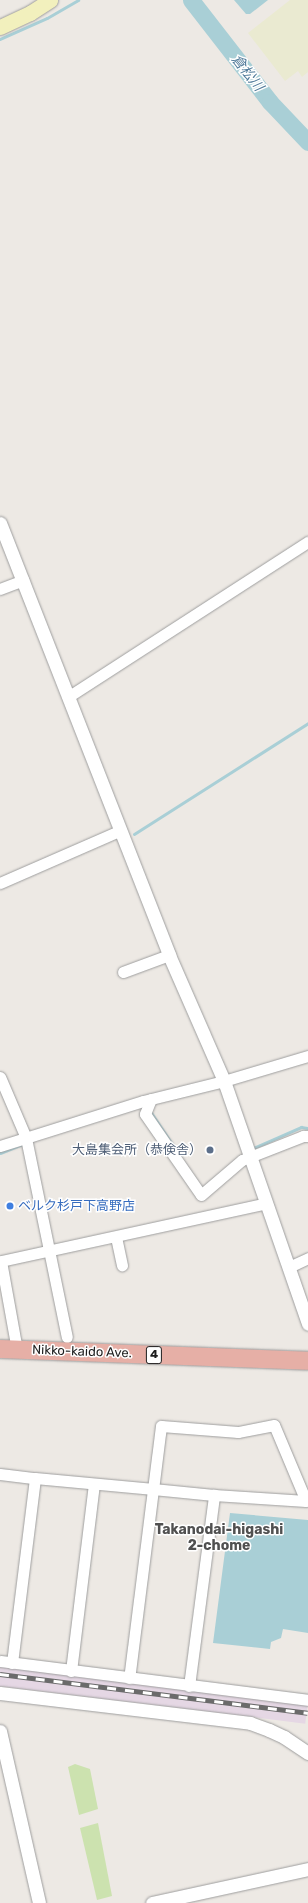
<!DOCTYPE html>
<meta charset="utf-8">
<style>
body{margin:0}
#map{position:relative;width:308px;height:1903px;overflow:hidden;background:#ede9e4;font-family:Rubik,"Noto Sans JP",sans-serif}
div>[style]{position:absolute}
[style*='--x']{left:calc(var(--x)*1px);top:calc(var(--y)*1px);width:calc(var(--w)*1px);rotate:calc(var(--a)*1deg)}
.industrial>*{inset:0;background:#e5d7e4;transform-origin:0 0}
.farmland>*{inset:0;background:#eaead1}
.grass>*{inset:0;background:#cce2af}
.water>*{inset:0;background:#a9cfd6}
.stream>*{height:3px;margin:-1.5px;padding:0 1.5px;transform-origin:1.5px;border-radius:1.5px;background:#a9cfd6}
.river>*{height:17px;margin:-8.5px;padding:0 8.5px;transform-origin:8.5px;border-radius:8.5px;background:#a9cfd6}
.roads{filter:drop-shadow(0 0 1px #9e9e9e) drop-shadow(0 0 1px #9e9e9e)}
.minor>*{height:11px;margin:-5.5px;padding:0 5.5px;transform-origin:5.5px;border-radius:5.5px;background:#fff}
.tertiary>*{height:13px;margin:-6.5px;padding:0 6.5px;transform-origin:6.5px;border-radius:6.5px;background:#fff}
.secondary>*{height:15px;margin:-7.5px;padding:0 7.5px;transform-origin:7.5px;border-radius:7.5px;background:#f2f0bd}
.trunk>*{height:18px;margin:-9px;padding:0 9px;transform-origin:9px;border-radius:9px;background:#e6afa6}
.rail>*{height:4.5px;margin-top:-2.25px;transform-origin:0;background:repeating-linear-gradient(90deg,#fff 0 9px,#6b6b6b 0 18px);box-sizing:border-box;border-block:1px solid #6b6b6b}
.dots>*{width:11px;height:11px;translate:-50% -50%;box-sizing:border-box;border:2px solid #fff;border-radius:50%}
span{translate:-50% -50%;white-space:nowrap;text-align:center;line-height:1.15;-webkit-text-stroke:3px #fff;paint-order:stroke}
.shield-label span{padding:1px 3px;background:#fff;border:1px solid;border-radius:3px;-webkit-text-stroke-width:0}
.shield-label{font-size:12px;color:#1d1d1d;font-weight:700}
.service-label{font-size:13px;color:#4e5e75}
.right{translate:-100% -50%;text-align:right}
.shop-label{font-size:13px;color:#366cbe}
.left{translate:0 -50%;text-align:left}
.street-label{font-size:13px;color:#1d1d1d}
.water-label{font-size:14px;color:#517b9a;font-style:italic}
.neighbourhood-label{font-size:14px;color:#505050;font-weight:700}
</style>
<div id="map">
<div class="industrial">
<i style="left:0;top:1666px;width:310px;height:20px;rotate:7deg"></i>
</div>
<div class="farmland">
<i style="clip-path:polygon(290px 0,308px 0,308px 72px,302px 77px,298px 71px,285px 81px,248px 33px)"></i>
</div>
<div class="grass">
<i style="clip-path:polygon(75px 1764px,90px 1769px,98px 1809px,79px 1815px,68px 1767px)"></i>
<i style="clip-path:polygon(98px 1823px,112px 1896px,97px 1900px,80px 1828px)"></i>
</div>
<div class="water">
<i style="clip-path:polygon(234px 0,268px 0,250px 14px,246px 14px)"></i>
<i style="clip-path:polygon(230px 1513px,308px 1520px,308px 1633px,283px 1629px,281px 1638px,271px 1642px,270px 1649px,213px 1643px)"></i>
</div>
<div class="stream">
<i style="--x:0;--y:39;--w:51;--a:-24.1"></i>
<i style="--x:47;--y:18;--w:36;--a:-30"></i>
<i style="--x:134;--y:834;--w:206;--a:-32.5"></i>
<i style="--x:150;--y:1111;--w:54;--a:56.3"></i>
<i style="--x:251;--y:1149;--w:55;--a:-23.7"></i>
<i style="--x:301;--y:1127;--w:7;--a:8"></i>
<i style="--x:0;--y:1153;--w:24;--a:-22"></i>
</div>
<div class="river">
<i style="--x:191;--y:0;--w:129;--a:52.2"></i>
<i style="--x:270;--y:102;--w:55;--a:46.5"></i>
</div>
<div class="roads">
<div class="minor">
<i style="--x:0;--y:589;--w:25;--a:-21"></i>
<i style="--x:68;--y:697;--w:286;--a:-32.9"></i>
<i style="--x:0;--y:883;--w:130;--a:-23.6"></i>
<i style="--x:123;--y:972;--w:49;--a:-20.3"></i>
<i style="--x:0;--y:1077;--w:66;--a:66.9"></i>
<i style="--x:26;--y:1138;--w:203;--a:78.4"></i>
<i style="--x:151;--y:1099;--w:16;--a:112"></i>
<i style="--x:145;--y:1114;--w:98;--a:55.3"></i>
<i style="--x:201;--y:1195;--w:54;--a:-40.5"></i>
<i style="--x:242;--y:1160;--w:66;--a:-21.5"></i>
<i style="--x:303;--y:1136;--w:5;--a:0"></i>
<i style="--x:0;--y:1146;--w:150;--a:-17.5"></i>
<i style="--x:143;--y:1101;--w:83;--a:-13.9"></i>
<i style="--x:224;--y:1081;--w:88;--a:-16.6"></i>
<i style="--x:116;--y:1237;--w:29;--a:78"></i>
<i style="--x:289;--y:1267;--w:21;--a:-25"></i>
<i style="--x:17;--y:1350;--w:90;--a:-100.2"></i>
<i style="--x:1;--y:1261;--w:272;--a:-12.3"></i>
<i style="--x:0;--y:1474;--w:35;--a:7"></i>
<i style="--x:35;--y:1478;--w:119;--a:5.3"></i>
<i style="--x:153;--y:1489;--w:61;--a:5.6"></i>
<i style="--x:214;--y:1495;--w:92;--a:3.7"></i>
<i style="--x:306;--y:1501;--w:82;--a:-112.8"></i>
<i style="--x:274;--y:1425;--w:37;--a:169"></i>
<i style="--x:238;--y:1432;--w:77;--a:-175.5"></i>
<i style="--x:161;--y:1426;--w:254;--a:97.2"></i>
<i style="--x:0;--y:1661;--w:310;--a:7.2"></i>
<i style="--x:12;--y:1663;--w:186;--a:-82.9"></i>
<i style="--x:71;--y:1671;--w:188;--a:-83"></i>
<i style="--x:189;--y:1686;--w:193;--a:-82.5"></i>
</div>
<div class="tertiary">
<i style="--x:0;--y:523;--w:464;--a:68.6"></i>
<i style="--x:169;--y:955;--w:137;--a:66.4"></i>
<i style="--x:224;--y:1081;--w:257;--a:70.9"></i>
<i style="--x:0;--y:1693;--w:252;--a:6.8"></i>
<i style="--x:250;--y:1723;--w:20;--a:20"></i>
<i style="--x:269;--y:1730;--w:17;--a:25"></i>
<i style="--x:284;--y:1737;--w:29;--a:34"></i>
<i style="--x:0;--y:1731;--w:176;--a:77.2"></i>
<i style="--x:152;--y:1903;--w:160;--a:-12.3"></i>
</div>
<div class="secondary">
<i style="--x:0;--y:27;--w:33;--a:-25"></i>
<i style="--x:30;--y:13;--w:24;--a:-33"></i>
</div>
<div class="trunk">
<i style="--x:0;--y:1349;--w:308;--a:2.2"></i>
</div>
</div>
<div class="rail">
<i style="--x:0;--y:1674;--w:310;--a:7.2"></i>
</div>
<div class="dots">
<i style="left:210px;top:1150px;background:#5c6f8a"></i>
<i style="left:10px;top:1206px;background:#3f7fe0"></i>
</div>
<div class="shield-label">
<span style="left:154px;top:1355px">4</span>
</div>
<div class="service-label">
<span class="right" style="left:202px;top:1150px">大島集会所（恭倹舎）</span>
</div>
<div class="shop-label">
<span class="left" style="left:18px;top:1206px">ベルク杉戸下高野店</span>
</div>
<div class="street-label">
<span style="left:82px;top:1352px;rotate:2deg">Nikko-kaido Ave.</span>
</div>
<div class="water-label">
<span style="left:247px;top:73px;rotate:52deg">倉松川</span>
</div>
<div class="neighbourhood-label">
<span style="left:219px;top:1538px">Takanodai-higashi<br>2-chome</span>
</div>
</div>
